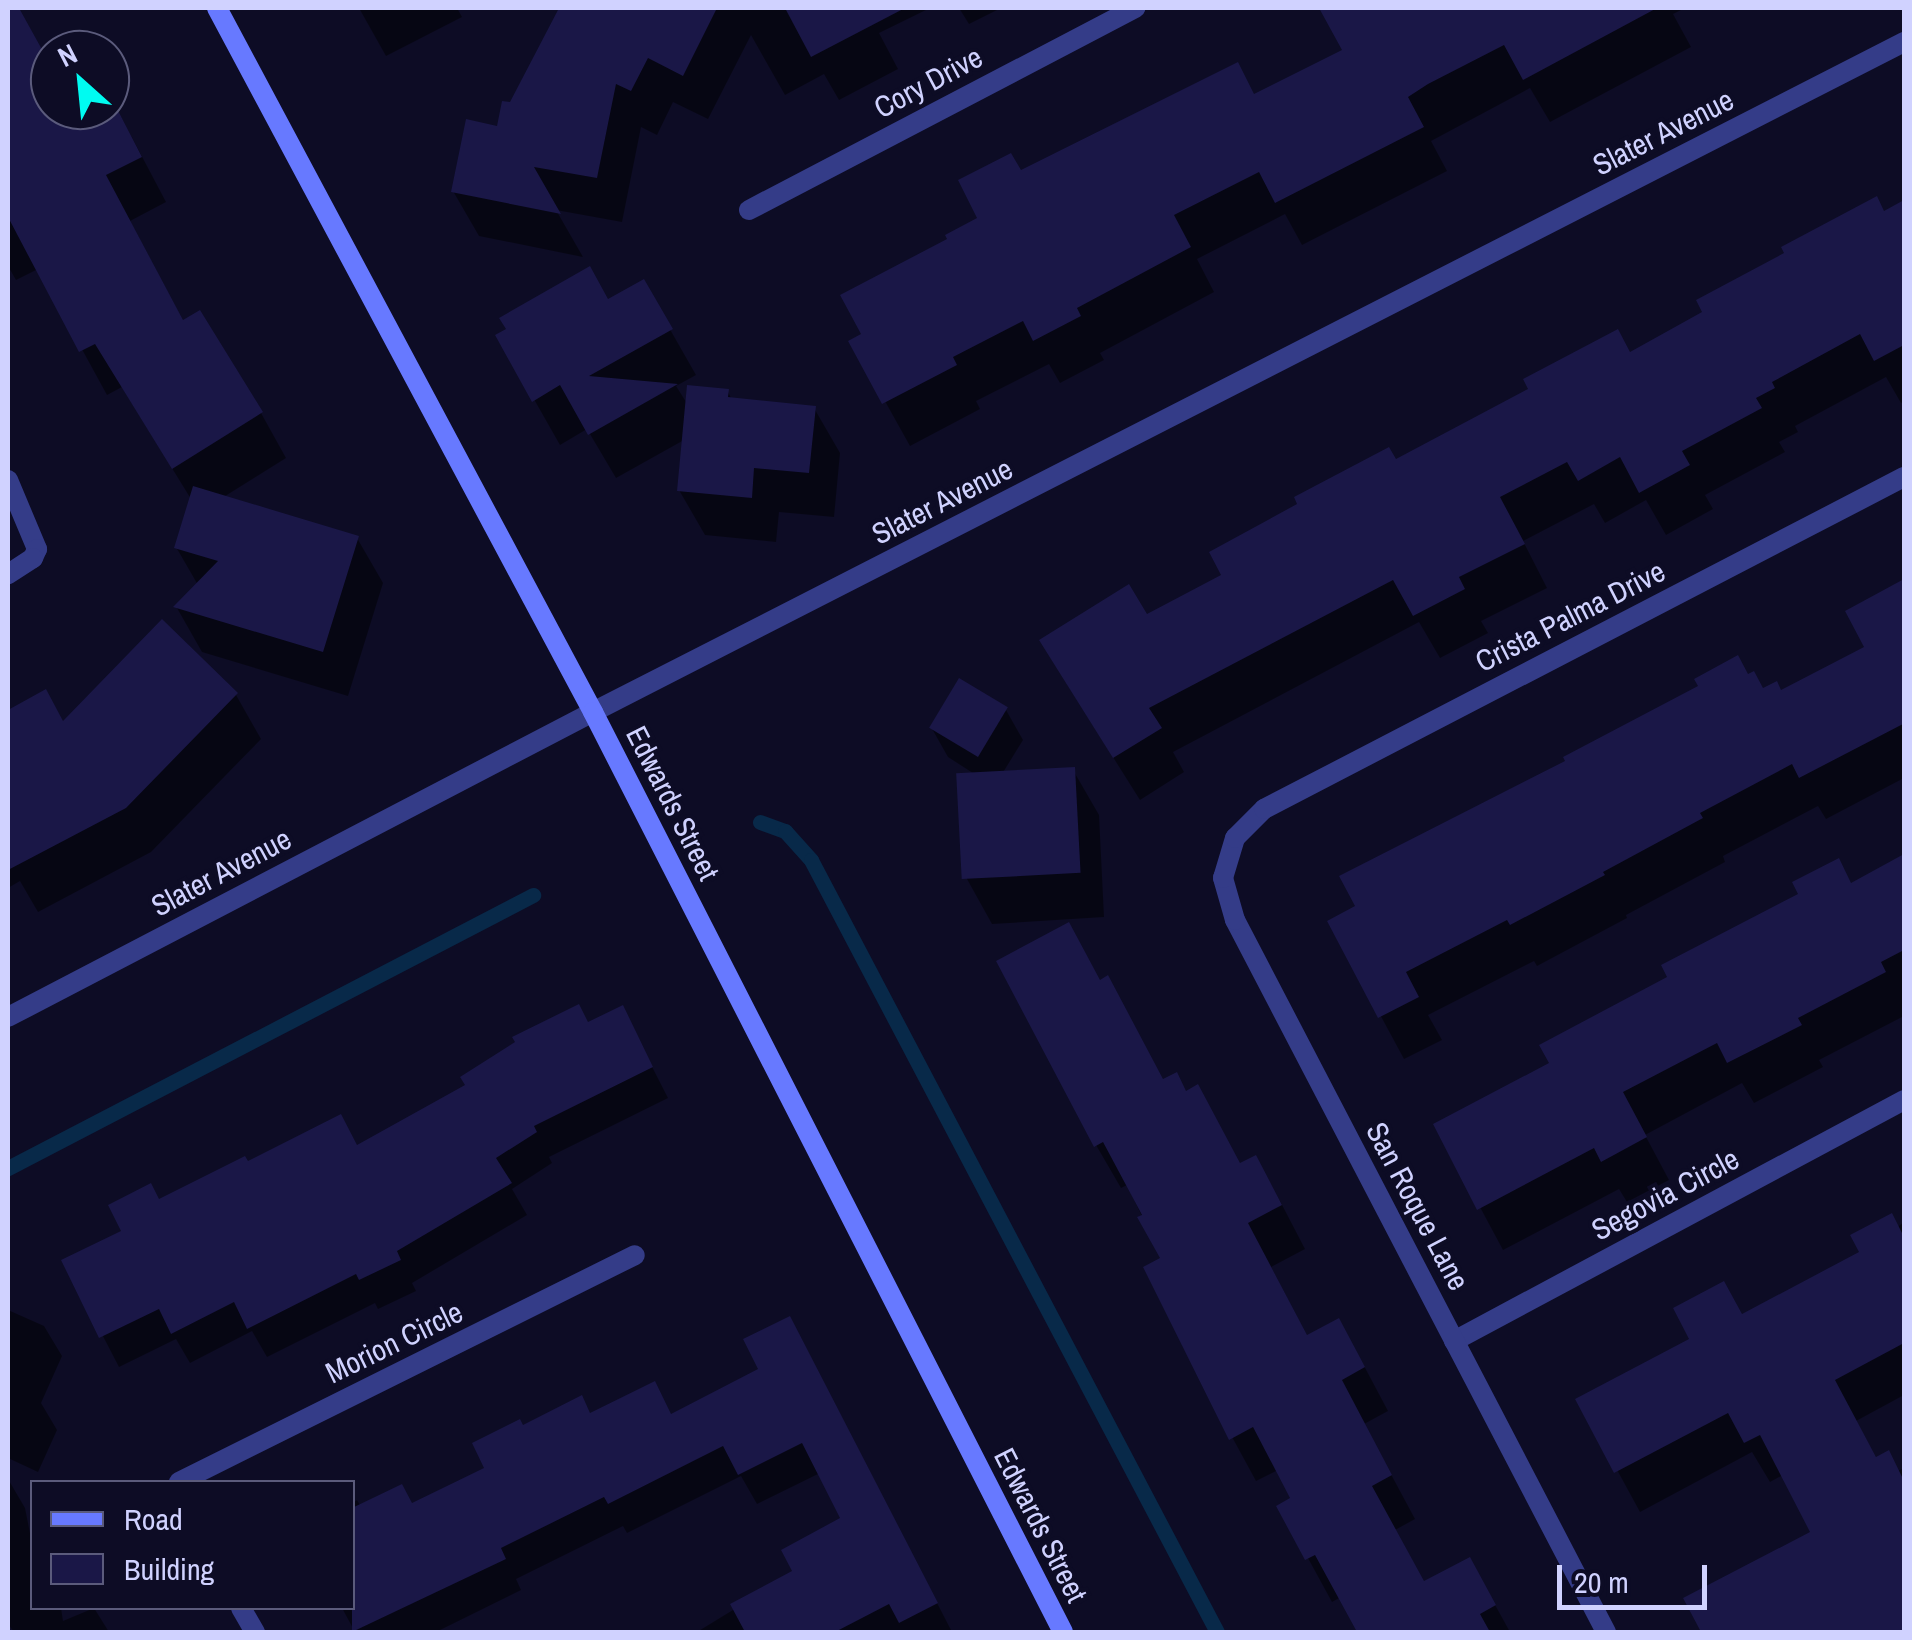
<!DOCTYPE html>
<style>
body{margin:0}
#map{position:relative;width:1912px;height:1640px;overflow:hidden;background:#0d0c25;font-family:"Archivo Narrow",sans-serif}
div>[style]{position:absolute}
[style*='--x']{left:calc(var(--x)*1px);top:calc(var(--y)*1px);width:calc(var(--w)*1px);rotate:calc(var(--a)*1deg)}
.shadow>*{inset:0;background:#0007}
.stream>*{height:15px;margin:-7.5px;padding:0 7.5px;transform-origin:7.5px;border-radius:7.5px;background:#082949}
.building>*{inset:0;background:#1a1747;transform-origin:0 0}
.minor>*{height:20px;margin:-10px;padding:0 10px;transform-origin:10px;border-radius:10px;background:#343c88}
.tertiary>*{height:20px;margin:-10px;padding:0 10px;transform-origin:10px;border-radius:10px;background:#343c88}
.secondary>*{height:20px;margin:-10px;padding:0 10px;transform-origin:10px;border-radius:10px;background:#6779ff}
span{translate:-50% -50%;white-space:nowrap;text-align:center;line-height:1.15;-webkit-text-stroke:8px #0d0c25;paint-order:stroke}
.street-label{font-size:30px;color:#d0d2ff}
.frame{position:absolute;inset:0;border:10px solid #d0d2ff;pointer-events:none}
.legend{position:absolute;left:30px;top:1480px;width:325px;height:130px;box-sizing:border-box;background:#0d0c25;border:2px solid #5b5b7c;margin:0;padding:12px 18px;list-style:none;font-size:30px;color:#d0d2ff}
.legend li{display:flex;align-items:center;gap:20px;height:50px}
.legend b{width:50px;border:2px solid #5b5b7c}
.north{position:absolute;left:30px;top:30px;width:100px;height:100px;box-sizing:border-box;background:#0d0c25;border:2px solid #5b5b7c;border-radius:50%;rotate:333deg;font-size:28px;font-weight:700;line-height:40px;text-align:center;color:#d0d2ff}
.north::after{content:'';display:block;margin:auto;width:35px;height:45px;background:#00fbf1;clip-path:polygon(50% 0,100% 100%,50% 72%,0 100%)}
.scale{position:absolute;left:1557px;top:1565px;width:150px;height:45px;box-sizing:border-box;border:5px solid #d0d2ff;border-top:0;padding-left:12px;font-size:30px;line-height:35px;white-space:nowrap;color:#d0d2ff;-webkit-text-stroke:8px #0d0c25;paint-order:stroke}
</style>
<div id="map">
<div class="shadow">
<i style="clip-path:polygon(8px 8px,18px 8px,50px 66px,50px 110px,110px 110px,110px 96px,166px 202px,130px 221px,184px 323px,261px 413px,286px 458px,222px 498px,357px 538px,383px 583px,348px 696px,202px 652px,177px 608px,198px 585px,176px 547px,191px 499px,122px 387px,107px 395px,38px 269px,16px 280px,8px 266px)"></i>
<i style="clip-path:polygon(359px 8px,457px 8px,462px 17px,386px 56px)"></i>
<i style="clip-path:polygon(561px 8px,930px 8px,879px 33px,898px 69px,839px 100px,824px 74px,785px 95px,751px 35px,708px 119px,673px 102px,657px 135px,641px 127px,622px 222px,556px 210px,583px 257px,479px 236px,453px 191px,499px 129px)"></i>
<i style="clip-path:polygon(959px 8px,1001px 8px,969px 24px)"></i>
<i style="clip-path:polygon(1348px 8px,1685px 8px,1673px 14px,1691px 47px,1550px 122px,1530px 88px,1431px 141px,1447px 171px,1302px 245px,1285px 214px,1197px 259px,1214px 292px,1100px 353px,1104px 360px,1060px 383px,1049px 364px,976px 401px,980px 409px,910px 446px,852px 342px,864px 335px,950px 240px,981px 219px,1020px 173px,1255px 97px,1345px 51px,1328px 19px)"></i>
<i style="clip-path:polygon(1904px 203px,1904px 401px,1901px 403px,1886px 377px,1795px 426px,1798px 432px,1779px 442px,1785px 452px,1705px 495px,1713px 509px,1666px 535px,1646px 500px,1605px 523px,1594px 504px,1523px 541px,1547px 588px,1481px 621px,1488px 633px,1440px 658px,1419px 622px,1173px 752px,1184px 772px,1140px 800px,1067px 684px,1146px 617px,1224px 576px,1395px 462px,1630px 355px)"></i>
<i style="clip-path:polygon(643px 282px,696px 375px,676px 386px,688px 405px,728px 392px,732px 400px,814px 408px,840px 453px,834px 517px,779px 512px,776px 542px,705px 535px,679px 490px,684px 440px,616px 478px,587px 429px,560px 445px,498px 336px,608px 302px)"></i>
<i style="clip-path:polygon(1904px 582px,1904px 778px,1826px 819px,1818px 806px,1723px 856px,1725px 862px,1626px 915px,1627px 918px,1537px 966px,1534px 961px,1428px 1015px,1442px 1040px,1404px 1059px,1330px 922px,1748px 678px,1763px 691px,1780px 693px,1867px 648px,1848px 612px)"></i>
<i style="clip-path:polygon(45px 693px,63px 724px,236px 695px,261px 739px,151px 852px,38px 912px,20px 881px,8px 888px,8px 713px)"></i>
<i style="clip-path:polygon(1006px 710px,1023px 740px,1002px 774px,1073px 770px,1099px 815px,1104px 917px,992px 924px,967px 879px,976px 775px,948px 757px,931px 727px)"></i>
<i style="clip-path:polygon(1895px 862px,1904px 878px,1904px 1016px,1819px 1060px,1823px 1067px,1754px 1103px,1742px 1083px,1645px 1135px,1669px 1180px,1627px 1202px,1619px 1189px,1503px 1250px,1436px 1125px,1552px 1065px)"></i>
<i style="clip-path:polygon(1101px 982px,1164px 1082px,1186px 1094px,1240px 1166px,1280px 1201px,1305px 1249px,1271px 1267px,1308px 1338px,1363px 1364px,1388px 1411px,1364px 1424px,1415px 1519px,1395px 1530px,1424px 1584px,1494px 1603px,1510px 1632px,1360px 1632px,1341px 1597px,1332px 1602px,1280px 1507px,1294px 1499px,1278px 1470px,1256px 1481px,1182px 1345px,1185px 1343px,1163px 1260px,1127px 1185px,1121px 1188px,1096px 1145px)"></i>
<i style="clip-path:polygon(622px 1008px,668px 1098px,549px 1157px,552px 1163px,512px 1189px,527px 1215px,412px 1283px,416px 1291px,378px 1309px,375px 1303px,267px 1357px,252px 1331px,190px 1363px,176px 1339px,119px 1367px,64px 1261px,125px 1232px,159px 1201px,247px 1164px,358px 1147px)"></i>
<i style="clip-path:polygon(1904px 1222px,1904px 1395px,1856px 1421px,1877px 1459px,1898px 1471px,1904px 1468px,1904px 1632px,1704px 1632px,1686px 1599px,1813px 1533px,1783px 1475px,1770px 1482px,1752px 1452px,1640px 1512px,1579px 1400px,1863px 1254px)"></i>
<i style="clip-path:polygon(8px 1310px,44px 1326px,62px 1356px,41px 1403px,57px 1430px,38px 1472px,8px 1458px)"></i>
<i style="clip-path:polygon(806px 1349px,952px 1632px,697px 1632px,795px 1572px,844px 1519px,820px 1473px,757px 1504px,741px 1476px,627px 1533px,623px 1526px,516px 1579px,521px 1590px,436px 1632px,355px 1632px,342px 1608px,352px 1608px,352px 1503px,357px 1500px,361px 1507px,412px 1506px,487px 1469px,523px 1428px,591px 1416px,672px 1416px)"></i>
<i style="clip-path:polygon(8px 1479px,25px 1508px,32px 1543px,32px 1608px,61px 1608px,63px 1621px,94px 1608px,109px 1632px,14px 1632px,8px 1624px)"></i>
</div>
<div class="stream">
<i style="--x:760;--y:822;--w:27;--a:20"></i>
<i style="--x:785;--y:831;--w:39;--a:48"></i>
<i style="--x:811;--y:860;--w:872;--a:62.26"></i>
<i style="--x:8;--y:1168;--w:592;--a:-27.47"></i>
</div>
<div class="building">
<i style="clip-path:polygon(8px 8px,19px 8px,50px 64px,50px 110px,110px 110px,110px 95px,142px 157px,106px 175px,183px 320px,200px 310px,263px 412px,172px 469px,95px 344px,79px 352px,8px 217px)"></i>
<i style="clip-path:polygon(559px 8px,717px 8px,683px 76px,648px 58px,631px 91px,616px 84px,597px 178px,534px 167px,561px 214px,451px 192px,466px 119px,497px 126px,502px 101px,510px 102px)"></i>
<i style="clip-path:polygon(785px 8px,905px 8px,811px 57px)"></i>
<i style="clip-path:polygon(1319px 8px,1657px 8px,1523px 80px,1504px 45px,1428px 84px,1408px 97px,1424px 127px,1275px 203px,1259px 172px,1174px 215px,1191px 247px,1077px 308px,1081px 316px,1033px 341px,1023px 321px,953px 357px,957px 365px,882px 404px,848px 341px,861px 334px,840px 295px,947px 239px,945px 235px,977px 218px,958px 180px,1011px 153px,1021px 170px,1238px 62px,1254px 94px,1342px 50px)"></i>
<i style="clip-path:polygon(1877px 196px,1884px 211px,1904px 200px,1904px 345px,1874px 361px,1860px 334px,1772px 382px,1775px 388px,1756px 398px,1762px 408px,1682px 451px,1690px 465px,1639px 493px,1620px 457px,1578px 481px,1567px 462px,1500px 497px,1525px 544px,1459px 577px,1465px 589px,1413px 616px,1393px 580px,1149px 708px,1162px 728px,1113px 758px,1039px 640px,1129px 584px,1147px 614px,1221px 575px,1209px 552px,1297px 504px,1294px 497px,1389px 447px,1396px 459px,1528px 389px,1523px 379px,1618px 329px,1630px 352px,1702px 312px,1696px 300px,1784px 253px,1781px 247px)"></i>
<i style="clip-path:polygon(590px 266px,608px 299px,644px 279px,673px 329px,589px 376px,678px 384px,588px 435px,560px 385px,532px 402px,495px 335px,506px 329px,499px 318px)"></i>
<i style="clip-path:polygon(687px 385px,729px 389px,728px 397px,816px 406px,809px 473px,754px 468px,752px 498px,677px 491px)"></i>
<i style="clip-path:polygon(193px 486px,359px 536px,323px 652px,173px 607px,218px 561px,174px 548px)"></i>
<i style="clip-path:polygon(1904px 579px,1904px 727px,1903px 724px,1799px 778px,1792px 764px,1700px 813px,1703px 818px,1603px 872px,1605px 875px,1510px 925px,1507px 920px,1406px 972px,1419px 997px,1378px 1018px,1327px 921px,1355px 906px,1339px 876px,1565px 761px,1563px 757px,1698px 686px,1694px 679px,1738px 655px,1748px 674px,1754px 671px,1763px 688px,1777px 681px,1781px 690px,1864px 647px,1845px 611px)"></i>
<i style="clip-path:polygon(162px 619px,238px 693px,126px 808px,8px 870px,8px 710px,46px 689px,63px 721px)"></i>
<i style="left:959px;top:678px;width:57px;height:58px;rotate:31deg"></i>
<i style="left:1075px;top:767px;width:106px;height:119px;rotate:87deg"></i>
<i style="clip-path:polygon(1904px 854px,1904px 950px,1881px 962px,1886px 972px,1798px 1018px,1802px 1025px,1727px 1063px,1717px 1043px,1623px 1092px,1647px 1137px,1601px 1162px,1594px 1148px,1477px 1210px,1433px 1124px,1549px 1063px,1539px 1045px,1667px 977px,1661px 965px,1798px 894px,1792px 882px,1839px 858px,1851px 883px)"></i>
<i style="clip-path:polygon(1069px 922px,1100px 980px,1108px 975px,1163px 1079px,1177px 1072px,1186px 1091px,1198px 1084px,1240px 1163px,1256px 1155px,1282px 1205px,1248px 1223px,1307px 1335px,1339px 1318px,1365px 1367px,1342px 1380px,1392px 1475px,1372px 1486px,1424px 1581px,1470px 1557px,1496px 1605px,1480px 1614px,1490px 1632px,1357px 1632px,1315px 1555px,1305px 1560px,1276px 1506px,1290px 1498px,1253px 1427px,1229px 1440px,1143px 1267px,1160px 1258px,1137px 1217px,1142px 1215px,1103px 1142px,1094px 1147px,996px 961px)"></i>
<i style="clip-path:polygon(579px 1004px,588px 1022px,623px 1005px,653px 1067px,534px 1126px,537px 1132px,496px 1158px,512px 1183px,397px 1251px,401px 1260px,359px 1280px,356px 1274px,247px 1329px,234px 1302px,171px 1334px,159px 1309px,99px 1338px,61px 1260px,121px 1231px,108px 1205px,151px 1183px,159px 1199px,245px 1156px,248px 1161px,341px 1114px,357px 1145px,465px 1085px,460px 1077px,515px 1042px,512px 1037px)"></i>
<i style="clip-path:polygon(1892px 1213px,1904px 1237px,1904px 1343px,1835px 1380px,1876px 1457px,1889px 1450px,1904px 1481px,1904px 1632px,1701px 1632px,1683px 1598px,1810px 1532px,1760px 1435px,1744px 1443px,1728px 1413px,1614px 1473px,1575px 1399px,1689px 1339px,1673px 1308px,1724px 1281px,1742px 1314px,1859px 1252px,1850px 1235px)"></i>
<i style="clip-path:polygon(790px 1316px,938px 1603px,899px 1623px,889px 1604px,835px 1632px,745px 1632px,730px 1604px,792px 1571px,781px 1550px,840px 1518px,802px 1443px,738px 1475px,723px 1446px,608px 1504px,604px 1497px,501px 1548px,506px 1559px,352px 1632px,352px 1508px,402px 1484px,412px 1503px,484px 1468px,472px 1443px,520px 1419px,523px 1425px,582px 1395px,590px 1413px,655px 1381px,671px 1414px,758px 1369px,743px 1339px)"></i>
</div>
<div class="minor">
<i style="--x:749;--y:210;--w:436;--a:-27.6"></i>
<i style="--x:8;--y:480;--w:75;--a:67.2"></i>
<i style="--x:37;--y:549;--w:10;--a:114"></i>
<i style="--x:33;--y:558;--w:30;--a:147"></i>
<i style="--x:1454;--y:1341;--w:510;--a:-28.17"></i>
<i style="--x:179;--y:1482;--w:509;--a:-26.46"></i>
<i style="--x:241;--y:1608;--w:28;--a:60"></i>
<i style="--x:1606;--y:1632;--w:803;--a:-117.52"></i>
<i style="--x:1235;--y:920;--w:44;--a:-105.9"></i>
<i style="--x:1223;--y:878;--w:42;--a:-73.3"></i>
<i style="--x:1235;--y:838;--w:41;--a:-45"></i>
<i style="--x:1264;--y:809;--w:721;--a:-27.42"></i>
</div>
<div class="tertiary">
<i style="--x:8;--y:1017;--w:660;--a:-27.54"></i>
<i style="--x:593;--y:712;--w:1472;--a:-27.07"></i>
</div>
<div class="secondary">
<i style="--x:217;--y:8;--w:798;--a:61.89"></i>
<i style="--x:593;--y:712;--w:1033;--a:62.94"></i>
</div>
<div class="street-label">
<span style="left:928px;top:82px;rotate:-28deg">Cory Drive</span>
<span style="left:1663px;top:132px;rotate:-27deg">Slater Avenue</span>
<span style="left:942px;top:501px;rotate:-27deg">Slater Avenue</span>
<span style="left:1570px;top:616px;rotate:-27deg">Crista Palma Drive</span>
<span style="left:673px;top:803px;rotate:63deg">Edwards Street</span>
<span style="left:221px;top:872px;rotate:-28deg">Slater Avenue</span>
<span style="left:1665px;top:1194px;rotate:-28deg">Segovia Circle</span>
<span style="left:1418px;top:1206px;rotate:62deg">San Roque Lane</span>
<span style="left:394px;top:1342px;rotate:-26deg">Morion Circle</span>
<span style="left:1041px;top:1525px;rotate:63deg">Edwards Street</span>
</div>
<div class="frame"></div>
<ul class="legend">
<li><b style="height:12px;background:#6779ff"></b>Road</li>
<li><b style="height:28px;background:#1a1747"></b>Building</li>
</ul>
<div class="north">N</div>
<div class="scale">20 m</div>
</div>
